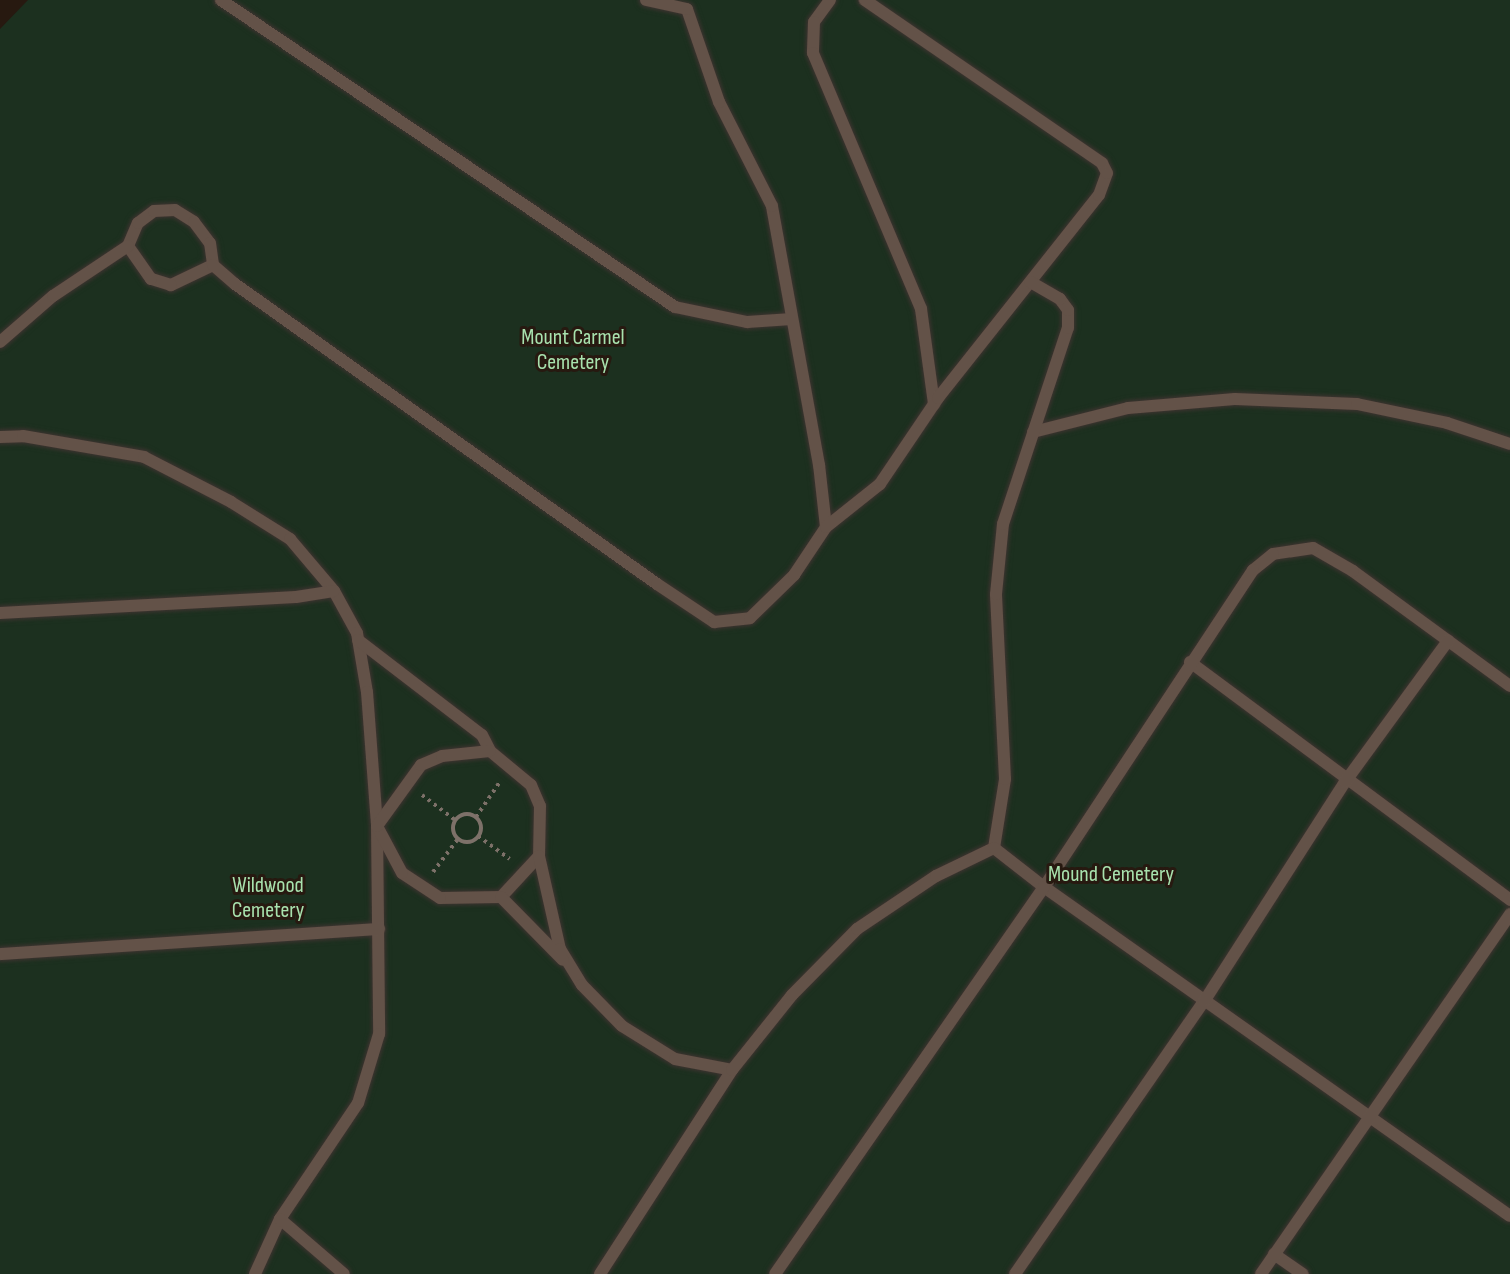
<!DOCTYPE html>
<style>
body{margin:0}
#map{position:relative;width:1510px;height:1274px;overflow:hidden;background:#271910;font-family:"Sofia Sans Condensed",sans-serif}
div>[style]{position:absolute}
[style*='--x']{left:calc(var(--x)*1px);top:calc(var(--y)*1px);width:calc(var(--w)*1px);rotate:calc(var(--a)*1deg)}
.green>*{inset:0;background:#1c301f}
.path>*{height:4px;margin-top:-2px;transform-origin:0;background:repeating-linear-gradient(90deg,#7d7169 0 3px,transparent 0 7.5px)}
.path>.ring{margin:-2px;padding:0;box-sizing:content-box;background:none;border:4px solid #7d7169;border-radius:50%}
.roads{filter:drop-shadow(0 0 2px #3e3330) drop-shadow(0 0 2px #3e3330)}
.service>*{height:12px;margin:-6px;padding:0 6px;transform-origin:6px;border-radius:6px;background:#635248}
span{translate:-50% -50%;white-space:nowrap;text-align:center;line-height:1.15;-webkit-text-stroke:6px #271910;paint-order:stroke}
.park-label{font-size:22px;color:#a8e2ae}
</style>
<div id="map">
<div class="green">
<i style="clip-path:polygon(28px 0,1510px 0,1510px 1274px,0 1274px,0 29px)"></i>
</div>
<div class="path">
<i style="--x:422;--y:795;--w:41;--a:37.1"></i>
<i class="ring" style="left:453px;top:814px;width:24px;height:24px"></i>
<i style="--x:476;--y:817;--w:41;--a:-55.9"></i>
<i style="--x:478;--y:836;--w:39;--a:36"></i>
<i style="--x:433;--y:872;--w:41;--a:-52.9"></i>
</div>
<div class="roads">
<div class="service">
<i style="--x:221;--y:0;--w:548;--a:34.07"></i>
<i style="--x:675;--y:307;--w:74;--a:11.8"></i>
<i style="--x:747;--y:322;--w:45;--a:-3.8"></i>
<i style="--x:830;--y:0;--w:27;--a:126"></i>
<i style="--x:814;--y:22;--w:31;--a:92"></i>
<i style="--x:813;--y:53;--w:278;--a:67.1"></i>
<i style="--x:921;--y:309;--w:96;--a:82.2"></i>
<i style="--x:213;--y:265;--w:47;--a:154.5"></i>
<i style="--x:171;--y:285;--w:21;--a:-163"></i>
<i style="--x:151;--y:279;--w:40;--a:-124.9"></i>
<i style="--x:128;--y:246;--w:25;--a:-67"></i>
<i style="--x:138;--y:223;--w:20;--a:-37"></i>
<i style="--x:154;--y:211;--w:21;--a:-3"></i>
<i style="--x:175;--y:210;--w:22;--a:32"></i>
<i style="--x:194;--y:222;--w:26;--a:53"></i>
<i style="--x:210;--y:243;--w:22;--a:82"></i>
<i style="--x:213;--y:265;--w:29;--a:41"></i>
<i style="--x:235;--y:284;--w:518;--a:35.41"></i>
<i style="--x:657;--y:584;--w:69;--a:33.7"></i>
<i style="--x:714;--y:622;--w:36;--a:-6"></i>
<i style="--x:750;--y:618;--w:62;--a:-44.3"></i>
<i style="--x:794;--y:575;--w:58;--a:-56.3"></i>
<i style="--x:826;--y:527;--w:62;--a:-96.4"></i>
<i style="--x:819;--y:465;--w:263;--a:-100.3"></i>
<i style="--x:772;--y:206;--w:117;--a:-117"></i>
<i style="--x:719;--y:102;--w:98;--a:-109"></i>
<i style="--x:687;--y:9;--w:42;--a:-167.6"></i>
<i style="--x:0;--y:342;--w:70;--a:-41"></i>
<i style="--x:53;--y:296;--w:90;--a:-33.7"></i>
<i style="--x:1033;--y:432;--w:98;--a:-14.2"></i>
<i style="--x:1128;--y:408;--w:107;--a:-4.8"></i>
<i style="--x:1235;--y:399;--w:122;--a:2.3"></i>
<i style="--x:1357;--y:404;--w:92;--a:11.9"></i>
<i style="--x:1447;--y:423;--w:66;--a:18.4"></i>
<i style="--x:0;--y:437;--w:23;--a:-2"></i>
<i style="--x:23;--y:436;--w:123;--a:9.8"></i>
<i style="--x:144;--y:457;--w:98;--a:27.3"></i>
<i style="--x:231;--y:502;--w:70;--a:32.1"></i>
<i style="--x:290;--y:539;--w:68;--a:49.8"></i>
<i style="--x:334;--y:591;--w:48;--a:61.3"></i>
<i style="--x:357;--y:633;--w:60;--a:80.4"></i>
<i style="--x:367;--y:692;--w:134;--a:85.7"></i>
<i style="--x:377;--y:826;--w:208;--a:89.4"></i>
<i style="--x:379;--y:1034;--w:72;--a:106.9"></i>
<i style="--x:358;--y:1103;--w:140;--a:123.9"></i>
<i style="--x:826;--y:527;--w:69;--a:-38.5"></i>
<i style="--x:880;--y:484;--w:104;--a:-56"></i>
<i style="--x:938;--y:398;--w:259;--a:-51.6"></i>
<i style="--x:1099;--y:195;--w:23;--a:-70"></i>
<i style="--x:1107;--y:173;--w:11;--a:-117"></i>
<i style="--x:1102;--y:163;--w:288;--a:-145.5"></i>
<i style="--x:0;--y:613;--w:296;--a:-3.1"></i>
<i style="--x:296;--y:597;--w:38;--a:-9"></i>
<i style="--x:358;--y:640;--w:156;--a:37.5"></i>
<i style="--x:482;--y:735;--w:18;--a:63"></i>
<i style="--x:1190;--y:662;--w:399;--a:36.6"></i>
<i style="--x:1510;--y:686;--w:195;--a:-143.8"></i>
<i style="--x:1353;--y:571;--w:46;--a:-150.1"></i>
<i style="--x:1313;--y:548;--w:40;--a:171.5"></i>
<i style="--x:1273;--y:554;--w:26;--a:141"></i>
<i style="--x:1253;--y:570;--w:380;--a:123.4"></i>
<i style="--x:1044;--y:887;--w:570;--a:35.22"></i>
<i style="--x:490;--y:751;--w:53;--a:39.7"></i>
<i style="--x:531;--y:785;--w:23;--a:67"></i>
<i style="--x:540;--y:806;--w:50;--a:91.1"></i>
<i style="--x:539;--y:856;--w:56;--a:132.8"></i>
<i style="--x:501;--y:897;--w:61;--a:179.1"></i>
<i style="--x:440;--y:898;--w:45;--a:-146.7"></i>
<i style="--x:402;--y:873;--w:53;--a:-118"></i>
<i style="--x:377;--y:826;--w:75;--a:-54.2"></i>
<i style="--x:421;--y:765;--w:23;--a:-23"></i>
<i style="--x:442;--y:756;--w:48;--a:-5.9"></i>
<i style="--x:994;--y:848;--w:70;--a:-80.9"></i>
<i style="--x:1005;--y:779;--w:185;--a:-92.8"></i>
<i style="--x:996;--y:594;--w:70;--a:-84.3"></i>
<i style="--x:1003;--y:524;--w:206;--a:-71.7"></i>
<i style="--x:1068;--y:328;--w:18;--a:-90"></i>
<i style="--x:1068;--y:310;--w:14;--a:-126"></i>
<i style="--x:1060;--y:299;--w:34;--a:-150"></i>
<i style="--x:539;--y:856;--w:95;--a:77.3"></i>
<i style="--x:560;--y:949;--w:42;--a:58.6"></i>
<i style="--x:582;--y:985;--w:57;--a:45.7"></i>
<i style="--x:622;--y:1026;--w:62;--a:31.9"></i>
<i style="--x:675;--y:1059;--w:58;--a:10.9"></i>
<i style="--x:501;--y:897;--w:88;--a:45.5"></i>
<i style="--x:0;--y:954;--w:380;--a:-3.8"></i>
<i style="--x:1274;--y:1254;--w:35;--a:35"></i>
<i style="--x:255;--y:1274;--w:60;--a:-65.6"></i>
<i style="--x:280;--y:1219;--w:84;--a:40.7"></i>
<i style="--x:600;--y:1274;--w:243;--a:-57.1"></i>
<i style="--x:732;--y:1070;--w:96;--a:-51.3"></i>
<i style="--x:792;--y:995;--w:93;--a:-45.4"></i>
<i style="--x:857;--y:929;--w:95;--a:-33.9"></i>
<i style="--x:936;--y:876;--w:64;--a:-25.8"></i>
<i style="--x:994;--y:848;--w:63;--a:38"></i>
<i style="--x:1044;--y:887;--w:471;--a:124.8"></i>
<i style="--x:1015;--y:1274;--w:333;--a:-55.3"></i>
<i style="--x:1205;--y:1000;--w:259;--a:-57.3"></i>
<i style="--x:1345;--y:782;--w:175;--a:-53.9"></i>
<i style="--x:1261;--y:1274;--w:438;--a:-55.3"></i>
</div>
</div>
<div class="park-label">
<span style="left:573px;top:350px">Mount Carmel<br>Cemetery</span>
<span style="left:1111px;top:875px">Mound Cemetery</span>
<span style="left:268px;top:898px">Wildwood<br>Cemetery</span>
</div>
</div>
